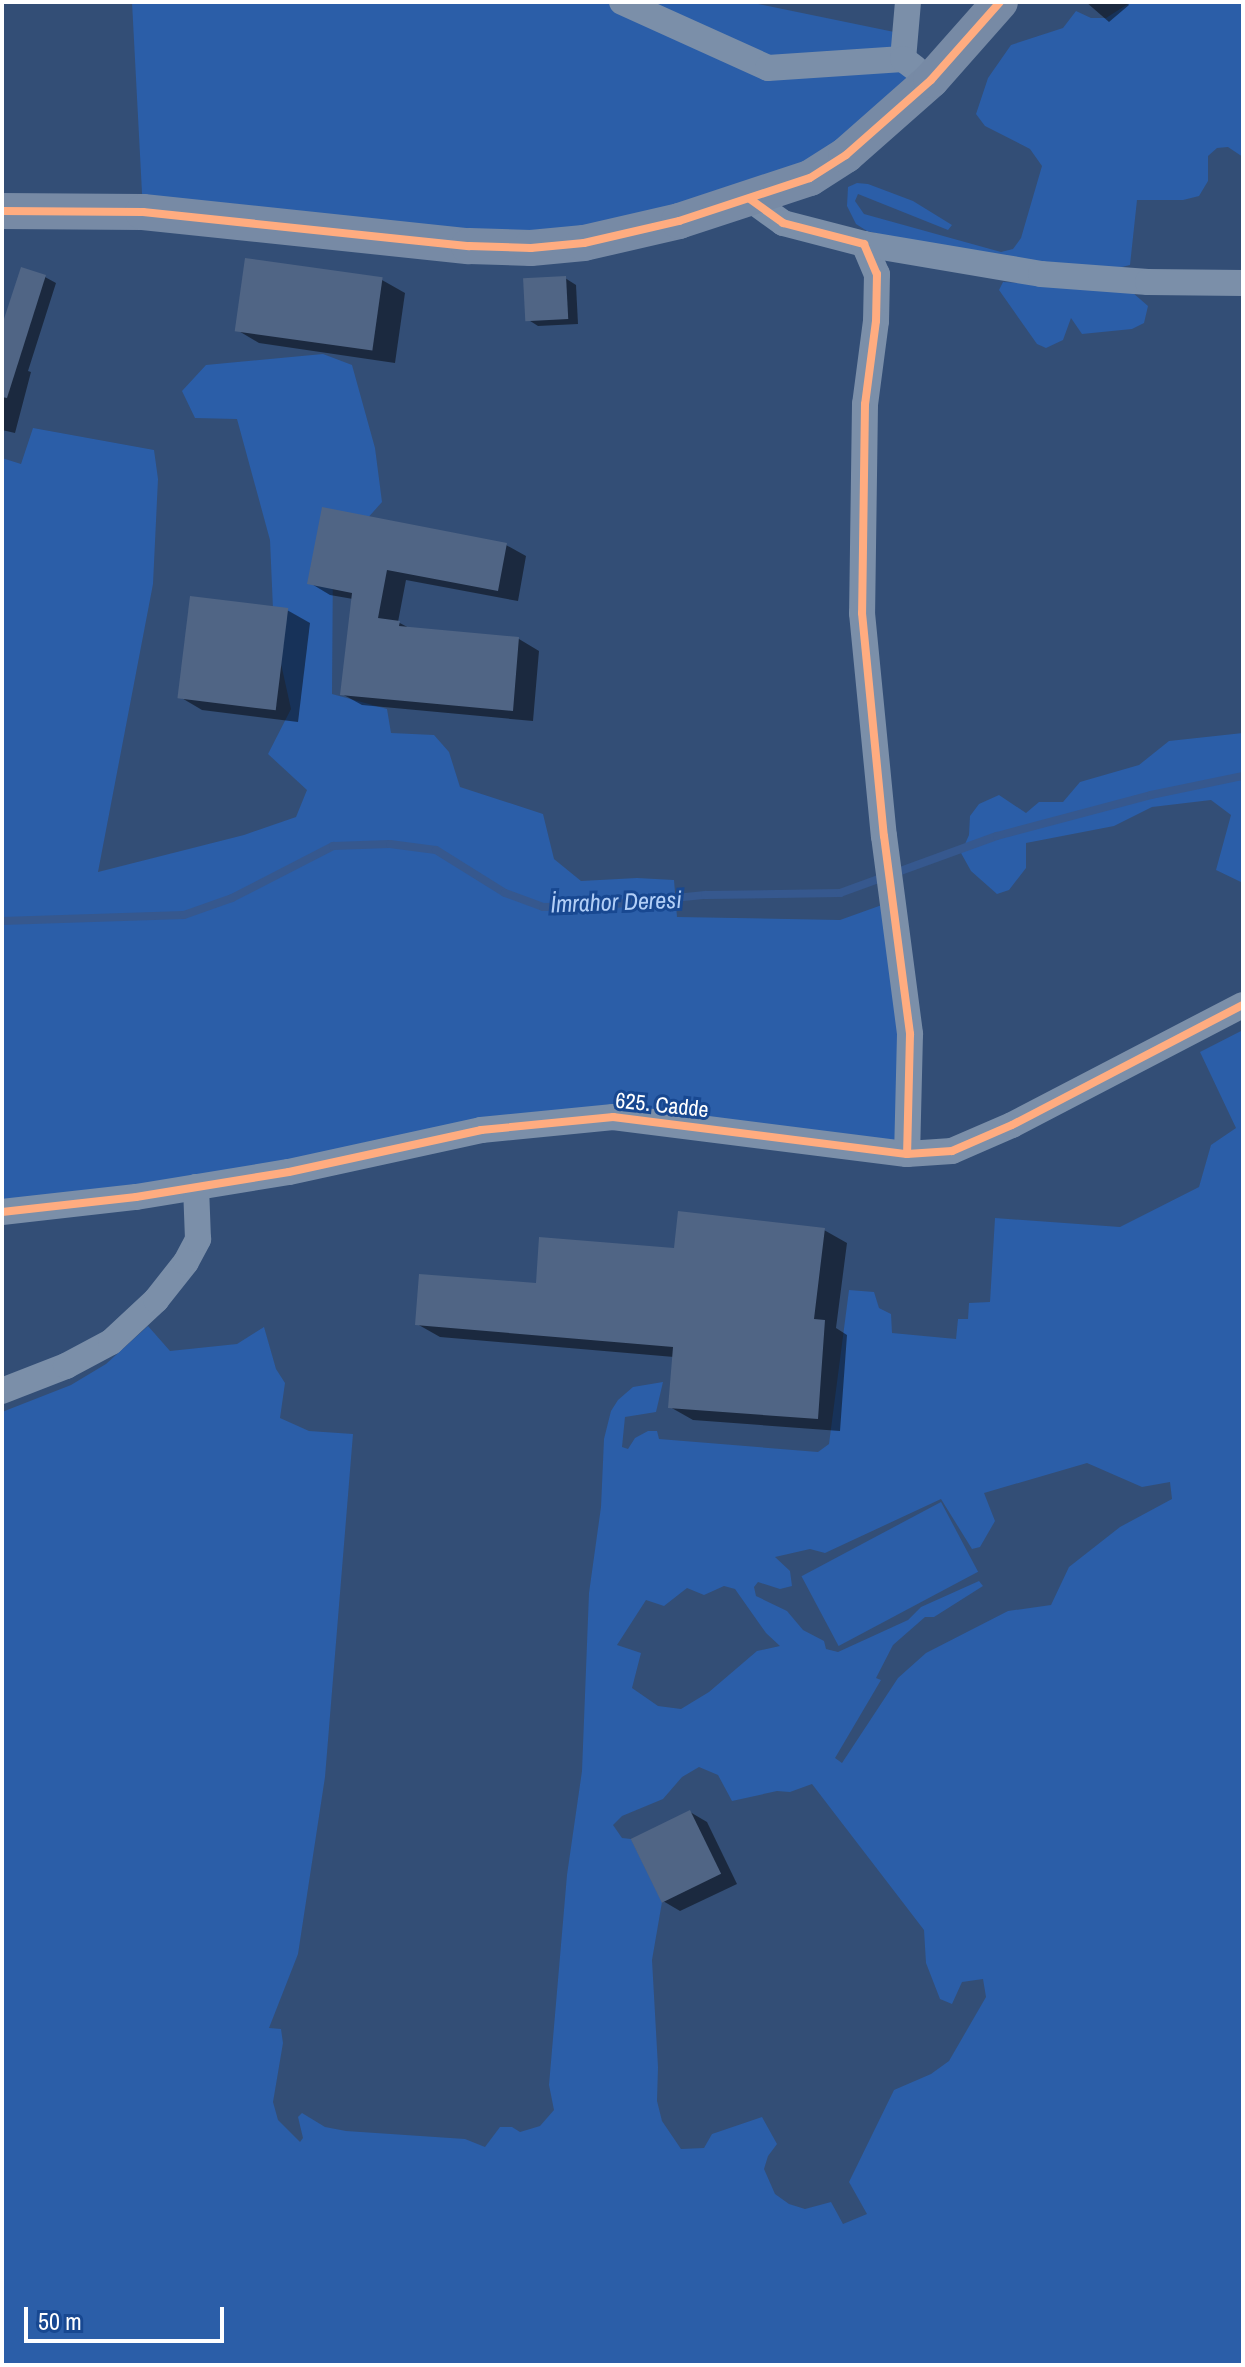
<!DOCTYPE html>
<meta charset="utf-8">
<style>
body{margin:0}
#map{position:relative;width:1245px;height:2367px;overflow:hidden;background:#334e76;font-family:"Archivo Narrow",sans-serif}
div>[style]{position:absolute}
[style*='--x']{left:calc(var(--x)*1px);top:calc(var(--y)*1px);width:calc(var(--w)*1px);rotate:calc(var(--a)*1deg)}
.green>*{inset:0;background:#2b5ea8;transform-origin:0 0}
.shadow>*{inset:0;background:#0007}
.stream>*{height:8px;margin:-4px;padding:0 4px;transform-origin:4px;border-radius:4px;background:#36588e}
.building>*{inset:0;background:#506585;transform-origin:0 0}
.street>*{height:26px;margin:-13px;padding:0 13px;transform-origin:13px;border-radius:13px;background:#7b8fa9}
.secondary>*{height:36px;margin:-18px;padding:0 18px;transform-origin:18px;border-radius:18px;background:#778aa5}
.cycleway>*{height:8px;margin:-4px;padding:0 4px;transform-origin:4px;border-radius:4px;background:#ffac80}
span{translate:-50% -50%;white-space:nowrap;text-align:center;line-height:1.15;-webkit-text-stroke:6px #184891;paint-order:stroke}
.street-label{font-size:22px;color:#fff}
.water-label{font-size:24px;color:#b2cff7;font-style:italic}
.frame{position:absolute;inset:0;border:4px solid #fff;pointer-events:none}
.scale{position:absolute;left:24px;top:2307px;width:200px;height:36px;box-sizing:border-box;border:4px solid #fff;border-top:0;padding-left:10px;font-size:24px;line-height:28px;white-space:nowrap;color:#fff;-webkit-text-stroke:6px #184891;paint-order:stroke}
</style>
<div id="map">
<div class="green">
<i style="clip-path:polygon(132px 2px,748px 2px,904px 34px,931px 80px,846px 154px,584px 243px,143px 212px)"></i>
<i style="clip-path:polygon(1131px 2px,1243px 2px,1243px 157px,1228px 147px,1217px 148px,1208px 156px,1208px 181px,1199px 196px,1183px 200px,1137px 200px,1130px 265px,1118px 268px,1133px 293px,1148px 306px,1144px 323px,1132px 329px,1082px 334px,1071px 318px,1063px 340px,1046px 348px,1037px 344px,999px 290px,1003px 282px,1022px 283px,907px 241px,867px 231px,856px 224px,847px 206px,848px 187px,857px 183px,868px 184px,913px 201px,952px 225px,948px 230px,858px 194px,855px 201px,864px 214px,1001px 252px,1013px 249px,1021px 238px,1042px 166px,1030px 149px,985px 126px,976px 114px,988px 78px,1011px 45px,1063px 28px,1076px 11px,1091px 18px,1106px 18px)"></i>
<i style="clip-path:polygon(323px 354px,352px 365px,375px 448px,382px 502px,333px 557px,332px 694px,387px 709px,391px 733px,434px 735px,449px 752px,460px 787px,543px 814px,554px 859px,581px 881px,637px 878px,674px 880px,677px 917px,840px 920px,893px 901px,907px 1154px,613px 1117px,2px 1212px,2px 458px,21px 464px,33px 428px,154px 450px,158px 479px,153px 584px,98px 872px,244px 835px,296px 817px,307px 790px,268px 754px,291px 709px,274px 632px,270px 540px,237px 419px,195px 418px,182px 391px,206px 365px)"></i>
<i style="clip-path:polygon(1243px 733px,1243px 883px,1216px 870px,1231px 815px,1211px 800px,1152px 807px,1114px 826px,1026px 843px,1026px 868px,1009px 890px,997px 894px,971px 871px,961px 853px,969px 835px,970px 816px,979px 804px,999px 795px,1026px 813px,1039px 802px,1063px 802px,1080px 782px,1139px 765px,1169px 741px)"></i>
<i style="clip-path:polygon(evenodd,1243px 1030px,1243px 2365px,2px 2365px,2px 1412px,71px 1385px,106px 1364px,148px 1326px,170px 1351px,237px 1344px,264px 1327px,276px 1369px,285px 1383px,280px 1418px,309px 1431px,353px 1434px,325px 1777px,298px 1954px,269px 2028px,281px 2029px,283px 2043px,273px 2102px,278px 2120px,300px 2142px,303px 2138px,298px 2117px,302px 2113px,325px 2127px,346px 2131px,465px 2139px,485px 2147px,500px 2127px,512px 2127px,520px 2132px,540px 2126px,554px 2110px,549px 2085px,567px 1875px,582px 1771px,589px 1593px,601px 1507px,604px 1439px,611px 1411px,618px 1400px,633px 1387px,663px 1382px,656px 1412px,625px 1417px,622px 1447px,628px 1449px,635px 1438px,648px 1431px,657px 1431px,659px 1439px,818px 1452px,829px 1444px,849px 1290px,874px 1292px,879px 1308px,891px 1314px,892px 1333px,956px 1339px,958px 1319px,968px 1319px,969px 1303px,990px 1302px,995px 1218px,1120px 1227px,1199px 1187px,1211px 1145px,1236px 1128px,1200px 1052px,1243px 1030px,1087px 1463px,1142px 1487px,1170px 1482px,1172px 1499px,1120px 1527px,1069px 1567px,1051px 1605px,1008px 1611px,926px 1653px,898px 1678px,842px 1763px,835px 1758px,881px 1680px,876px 1678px,893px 1645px,925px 1617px,934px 1617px,983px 1586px,979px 1581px,921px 1607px,908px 1620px,838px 1652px,826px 1649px,824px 1641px,803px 1630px,787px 1611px,756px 1596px,754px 1587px,758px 1582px,780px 1589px,792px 1586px,790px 1571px,775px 1557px,810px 1549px,825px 1553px,941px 1499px,972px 1549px,980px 1547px,995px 1521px,984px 1493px,1087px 1463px,1243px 1030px,724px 1586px,735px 1589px,766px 1633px,780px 1646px,757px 1651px,709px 1692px,681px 1709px,658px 1706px,632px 1688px,641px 1653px,617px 1645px,646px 1600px,664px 1606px,687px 1588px,704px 1595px,724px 1586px,1243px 1030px,699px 1767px,718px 1775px,732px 1801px,777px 1791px,790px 1792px,812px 1784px,924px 1930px,926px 1963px,940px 1999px,952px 2004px,962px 1982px,983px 1979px,986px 1997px,949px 2061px,931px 2074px,894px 2090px,849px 2182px,867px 2214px,843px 2224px,831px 2202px,805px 2209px,789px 2204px,775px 2194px,764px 2169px,768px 2156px,777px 2144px,762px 2117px,712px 2134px,704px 2148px,681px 2149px,662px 2121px,657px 2101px,658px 2067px,652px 1960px,662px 1902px,631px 1839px,622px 1838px,613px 1825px,622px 1816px,663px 1799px,682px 1777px,699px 1767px)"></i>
<i style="left:941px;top:1502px;width:79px;height:158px;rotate:62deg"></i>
</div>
<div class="shadow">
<i style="clip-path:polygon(1086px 2px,1127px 2px,1129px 5px,1109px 22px)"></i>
<i style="clip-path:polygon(45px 277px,56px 283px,28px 371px,31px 372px,15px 433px,2px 430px,2px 332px)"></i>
<i style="clip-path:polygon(565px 278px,576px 285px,578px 324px,538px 326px,527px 319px)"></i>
<i style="clip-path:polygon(382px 280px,405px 293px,395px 363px,259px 343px,237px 330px)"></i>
<i style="clip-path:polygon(506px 545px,526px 556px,518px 601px,406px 580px,398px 622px,411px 629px,519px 639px,539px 651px,533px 721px,362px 705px,342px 694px,353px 599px,330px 595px,310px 583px)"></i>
<i style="clip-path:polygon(287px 610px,310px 623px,298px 722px,202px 710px,180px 697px)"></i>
<i style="clip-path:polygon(824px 1230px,847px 1243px,836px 1328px,847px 1335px,840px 1431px,693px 1420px,670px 1407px,674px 1357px,440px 1337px,417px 1324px,537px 1286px,676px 1250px)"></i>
<i style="clip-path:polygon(690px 1812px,707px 1822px,737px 1884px,680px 1911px,663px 1901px)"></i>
</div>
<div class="stream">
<i style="--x:2;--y:921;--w:182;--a:-1.9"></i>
<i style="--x:184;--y:915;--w:51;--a:-19.5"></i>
<i style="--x:232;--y:898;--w:114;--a:-27.2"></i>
<i style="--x:333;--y:846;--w:57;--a:-2"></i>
<i style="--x:390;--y:844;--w:46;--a:7.4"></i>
<i style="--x:436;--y:850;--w:81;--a:31.9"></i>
<i style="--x:505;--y:893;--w:40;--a:20.2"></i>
<i style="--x:543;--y:907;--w:53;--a:-1.1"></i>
<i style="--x:596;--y:906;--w:110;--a:-5.8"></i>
<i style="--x:705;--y:895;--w:135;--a:-0.8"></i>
<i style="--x:840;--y:893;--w:167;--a:-20"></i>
<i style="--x:997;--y:836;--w:159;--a:-14.9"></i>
<i style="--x:1151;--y:795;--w:94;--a:-11.7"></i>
</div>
<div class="building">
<i style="left:245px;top:258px;width:139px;height:74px;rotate:8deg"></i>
<i style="clip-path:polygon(21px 267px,46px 275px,7px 398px,2px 397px,2px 325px)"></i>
<i style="left:566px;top:276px;width:43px;height:43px;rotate:87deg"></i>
<i style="clip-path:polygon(322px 507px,507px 543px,498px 591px,387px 570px,378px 618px,400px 621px,399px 626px,519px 637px,513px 711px,340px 695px,352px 593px,307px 584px)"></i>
<i style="left:190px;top:596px;width:99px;height:103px;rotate:7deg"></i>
<i style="clip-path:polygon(678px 1211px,825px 1228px,814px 1319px,825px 1320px,818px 1419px,668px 1408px,673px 1347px,415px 1325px,419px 1274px,536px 1283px,539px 1237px,674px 1248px)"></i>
<i style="left:690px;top:1810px;width:71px;height:66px;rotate:64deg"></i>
</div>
<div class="street">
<i style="--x:622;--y:2;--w:160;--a:24.3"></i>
<i style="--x:768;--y:68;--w:135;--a:-3.8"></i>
<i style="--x:908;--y:2;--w:57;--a:95"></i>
<i style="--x:903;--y:59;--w:15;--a:37"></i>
<i style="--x:750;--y:199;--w:41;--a:36"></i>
<i style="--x:783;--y:223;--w:84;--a:14.5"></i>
<i style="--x:864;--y:244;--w:33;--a:67"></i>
<i style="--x:877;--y:274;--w:47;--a:91.2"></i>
<i style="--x:876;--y:321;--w:84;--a:97.5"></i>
<i style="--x:865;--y:404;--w:209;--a:90.8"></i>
<i style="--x:862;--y:613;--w:224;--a:84.4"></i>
<i style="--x:884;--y:836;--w:200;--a:82.5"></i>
<i style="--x:910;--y:1034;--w:120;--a:91.4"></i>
<i style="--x:864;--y:244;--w:180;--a:9.6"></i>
<i style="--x:1041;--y:274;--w:107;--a:4.3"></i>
<i style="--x:1148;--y:282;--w:95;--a:0.6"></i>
<i style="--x:2;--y:1212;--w:135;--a:-6.4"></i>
<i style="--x:136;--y:1197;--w:155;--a:-9.3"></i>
<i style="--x:289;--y:1172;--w:197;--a:-12.3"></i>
<i style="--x:481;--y:1130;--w:133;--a:-5.6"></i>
<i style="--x:613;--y:1117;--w:296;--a:7.2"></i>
<i style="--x:907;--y:1154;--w:45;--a:-3.8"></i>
<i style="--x:952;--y:1151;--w:65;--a:-23.4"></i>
<i style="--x:1012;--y:1125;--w:260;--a:-27.5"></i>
<i style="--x:2;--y:1391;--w:69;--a:-21.3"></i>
<i style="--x:66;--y:1366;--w:51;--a:-28.1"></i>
<i style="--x:111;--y:1342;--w:62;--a:-43"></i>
<i style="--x:156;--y:1300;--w:48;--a:-51.7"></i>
<i style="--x:186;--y:1262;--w:26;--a:-62"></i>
<i style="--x:198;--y:1239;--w:52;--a:-92.2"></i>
</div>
<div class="secondary">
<i style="--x:2;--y:211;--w:141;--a:0.4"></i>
<i style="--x:143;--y:212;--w:328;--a:6"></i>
<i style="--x:469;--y:246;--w:62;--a:1.8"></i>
<i style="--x:531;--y:248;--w:53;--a:-5.4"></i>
<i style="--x:584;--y:243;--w:98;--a:-13"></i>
<i style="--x:679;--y:221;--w:138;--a:-18.2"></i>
<i style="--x:810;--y:178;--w:43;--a:-32.6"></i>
<i style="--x:846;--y:155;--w:113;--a:-41.4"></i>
<i style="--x:931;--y:80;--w:104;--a:-48.5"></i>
</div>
<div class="cycleway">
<i style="--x:750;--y:199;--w:41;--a:36"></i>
<i style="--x:783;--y:223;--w:84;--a:14.5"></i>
<i style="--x:864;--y:244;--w:33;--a:67"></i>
<i style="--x:877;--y:274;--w:47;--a:91.2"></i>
<i style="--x:876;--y:321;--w:84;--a:97.5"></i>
<i style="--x:865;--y:404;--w:209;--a:90.8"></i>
<i style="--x:862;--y:613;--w:224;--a:84.4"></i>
<i style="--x:884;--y:836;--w:200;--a:82.5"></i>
<i style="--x:910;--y:1034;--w:120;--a:91.4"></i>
<i style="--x:2;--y:211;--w:141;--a:0.4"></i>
<i style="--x:143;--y:212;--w:328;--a:6"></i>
<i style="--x:469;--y:246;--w:62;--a:1.8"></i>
<i style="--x:531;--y:248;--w:53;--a:-5.4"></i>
<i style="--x:584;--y:243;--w:98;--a:-13"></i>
<i style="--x:679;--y:221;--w:138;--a:-18.2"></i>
<i style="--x:810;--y:178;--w:43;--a:-32.6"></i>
<i style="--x:846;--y:155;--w:113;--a:-41.4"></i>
<i style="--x:931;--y:80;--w:104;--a:-48.5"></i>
<i style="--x:2;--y:1212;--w:135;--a:-6.4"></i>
<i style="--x:136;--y:1197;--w:155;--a:-9.3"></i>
<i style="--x:289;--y:1172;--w:197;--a:-12.3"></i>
<i style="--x:481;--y:1130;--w:133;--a:-5.6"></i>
<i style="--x:613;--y:1117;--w:296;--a:7.2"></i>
<i style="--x:907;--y:1154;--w:45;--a:-3.8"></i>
<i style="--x:952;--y:1151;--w:65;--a:-23.4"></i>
<i style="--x:1012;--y:1125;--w:260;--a:-27.5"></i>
</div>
<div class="street-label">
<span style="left:662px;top:1105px;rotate:6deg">625. Cadde</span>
</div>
<div class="water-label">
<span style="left:616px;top:902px;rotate:-2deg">İmrahor Deresi</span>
</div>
<div class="frame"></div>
<div class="scale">50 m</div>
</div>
